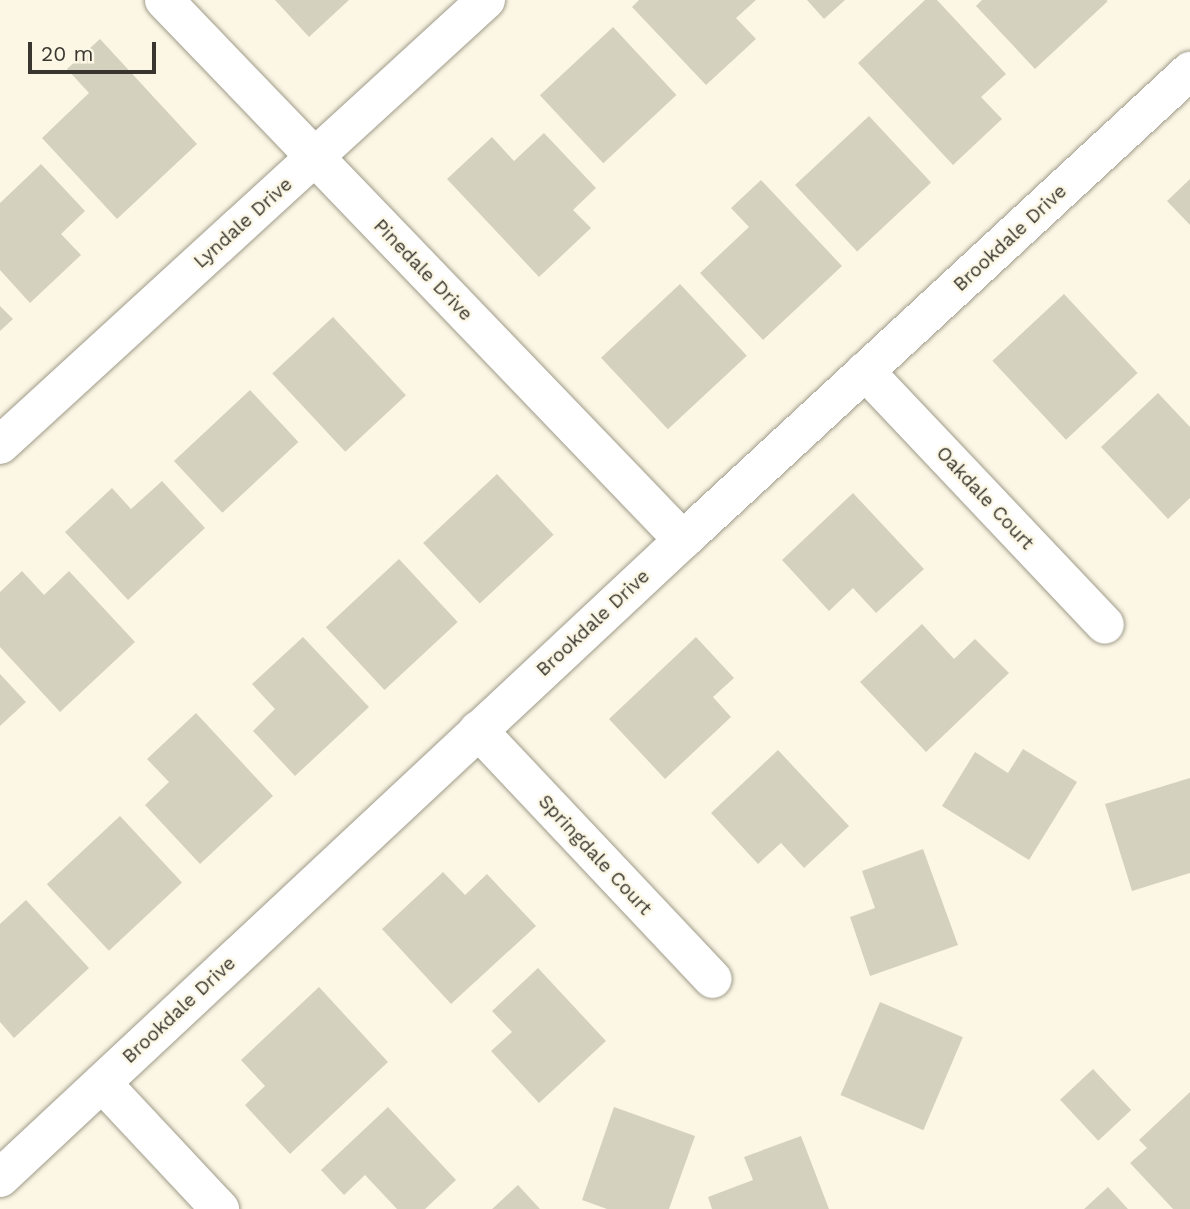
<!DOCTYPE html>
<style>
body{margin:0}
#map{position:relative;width:1190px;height:1209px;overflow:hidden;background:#fcf7e5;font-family:"Work Sans",sans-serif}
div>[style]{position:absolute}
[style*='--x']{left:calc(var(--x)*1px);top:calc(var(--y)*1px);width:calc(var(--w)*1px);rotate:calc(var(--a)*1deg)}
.building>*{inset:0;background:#d5d1bf;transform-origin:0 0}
.roads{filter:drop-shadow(0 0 2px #9f9b8a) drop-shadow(0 0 2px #9f9b8a)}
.street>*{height:38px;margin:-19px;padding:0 19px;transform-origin:19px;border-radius:19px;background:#fff}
span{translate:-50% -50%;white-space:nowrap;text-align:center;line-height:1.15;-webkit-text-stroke:5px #fcf7e5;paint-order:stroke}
.street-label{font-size:19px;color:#38362f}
.scale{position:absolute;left:28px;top:42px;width:128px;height:32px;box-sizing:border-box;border:4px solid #38362f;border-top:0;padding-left:9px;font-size:21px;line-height:24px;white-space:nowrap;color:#38362f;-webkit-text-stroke:5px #fcf7e5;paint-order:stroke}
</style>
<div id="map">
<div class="building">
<i style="clip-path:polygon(275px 0,349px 0,309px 37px)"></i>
<i style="clip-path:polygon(639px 0,756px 0,736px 18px,756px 39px,706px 85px,632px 7px)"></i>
<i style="clip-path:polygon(807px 0,845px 0,824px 19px)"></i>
<i style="clip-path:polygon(925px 0,937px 0,1006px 74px,981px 97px,1002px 119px,953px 165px,858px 63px)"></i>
<i style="clip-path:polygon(982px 0,1106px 0,1108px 1px,1035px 69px,976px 6px)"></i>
<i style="left:613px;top:27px;width:93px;height:100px;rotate:47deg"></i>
<i style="clip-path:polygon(100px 39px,197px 144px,117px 219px,42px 138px,89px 93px,67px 69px)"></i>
<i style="left:869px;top:116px;width:91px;height:101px;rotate:47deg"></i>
<i style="clip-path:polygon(544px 133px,596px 188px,573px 210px,591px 228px,539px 277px,447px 179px,492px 137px,514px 161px)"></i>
<i style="clip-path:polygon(41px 164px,85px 211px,61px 234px,81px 255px,30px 303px,0 270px,0 203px)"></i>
<i style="clip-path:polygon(1190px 179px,1190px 225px,1167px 201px)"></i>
<i style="clip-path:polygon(761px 180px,842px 266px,763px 340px,700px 273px,749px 227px,731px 208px)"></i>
<i style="left:680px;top:284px;width:98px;height:108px;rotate:47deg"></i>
<i style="left:1064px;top:294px;width:108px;height:98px;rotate:47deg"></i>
<i style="clip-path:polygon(0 306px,13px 319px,0 331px)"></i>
<i style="left:333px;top:317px;width:107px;height:83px;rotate:47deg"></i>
<i style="left:250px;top:390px;width:71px;height:104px;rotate:47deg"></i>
<i style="clip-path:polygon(1158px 393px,1190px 427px,1190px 498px,1168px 519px,1101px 447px)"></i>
<i style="left:497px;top:474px;width:83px;height:101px;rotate:47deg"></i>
<i style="clip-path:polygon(162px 481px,205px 528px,128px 600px,65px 532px,112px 488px,131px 509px)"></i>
<i style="clip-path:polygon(853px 493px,924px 569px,876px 613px,853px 588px,829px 611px,782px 560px)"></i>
<i style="left:399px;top:559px;width:86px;height:100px;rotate:47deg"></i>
<i style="clip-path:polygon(22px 571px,44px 595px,69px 571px,135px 642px,60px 712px,0 647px,0 592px)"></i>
<i style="clip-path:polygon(922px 624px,954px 659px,975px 639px,1009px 673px,926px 752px,860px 682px)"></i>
<i style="clip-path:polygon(303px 637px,369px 707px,295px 776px,253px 731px,275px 709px,252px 684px)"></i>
<i style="clip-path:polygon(696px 637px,734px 678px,713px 697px,731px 717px,665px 779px,609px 719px)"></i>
<i style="clip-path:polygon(0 674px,26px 702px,0 726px)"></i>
<i style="clip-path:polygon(196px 713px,273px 796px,200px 864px,145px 805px,169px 782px,147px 759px)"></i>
<i style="clip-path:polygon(1023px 749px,1077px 782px,1029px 860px,942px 806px,975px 752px,1008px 773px)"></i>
<i style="clip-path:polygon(778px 750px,849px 826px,804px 868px,781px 843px,758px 864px,711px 813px)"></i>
<i style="clip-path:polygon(1190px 778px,1190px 873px,1132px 891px,1105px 804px)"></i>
<i style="left:120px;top:816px;width:91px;height:100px;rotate:47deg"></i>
<i style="clip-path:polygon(923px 849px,958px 945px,870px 976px,850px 917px,875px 908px,862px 871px)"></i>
<i style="clip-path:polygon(443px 872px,465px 895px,487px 874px,536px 926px,451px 1004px,382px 929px)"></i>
<i style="clip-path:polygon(26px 900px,89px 968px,14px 1038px,0 1022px,0 924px)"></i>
<i style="clip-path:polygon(538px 968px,606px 1041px,539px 1103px,491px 1051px,512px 1032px,492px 1011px)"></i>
<i style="clip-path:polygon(319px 987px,388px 1062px,290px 1154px,245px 1105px,265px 1086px,241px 1060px)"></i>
<i style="left:880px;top:1002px;width:90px;height:101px;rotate:23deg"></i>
<i style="left:1093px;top:1069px;width:56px;height:45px;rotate:47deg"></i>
<i style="clip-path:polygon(1190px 1092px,1190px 1209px,1173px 1209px,1130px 1163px,1147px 1148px,1139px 1140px)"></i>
<i style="clip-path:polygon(388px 1107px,456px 1180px,425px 1209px,397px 1209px,365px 1175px,344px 1195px,321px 1170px)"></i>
<i style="clip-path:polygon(614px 1107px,695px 1136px,669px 1209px,607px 1209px,582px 1200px)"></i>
<i style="clip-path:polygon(801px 1136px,829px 1209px,712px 1209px,708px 1197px,753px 1180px,744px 1157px)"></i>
<i style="clip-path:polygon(518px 1185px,540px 1209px,492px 1209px)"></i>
<i style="clip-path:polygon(1108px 1187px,1128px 1209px,1084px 1209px)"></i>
</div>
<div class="roads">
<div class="street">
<i style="--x:164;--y:0;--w:749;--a:46.14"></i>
<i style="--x:865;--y:371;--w:349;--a:46.6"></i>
<i style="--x:0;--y:445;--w:659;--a:-42.48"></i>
<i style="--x:478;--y:730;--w:342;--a:46.7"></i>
<i style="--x:102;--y:1083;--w:173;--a:46.9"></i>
<i style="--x:0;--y:1178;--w:935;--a:-43.05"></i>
<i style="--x:683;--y:540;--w:691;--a:-42.77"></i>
</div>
</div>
<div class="street-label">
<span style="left:243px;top:223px;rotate:-42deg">Lyndale Drive</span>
<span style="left:1010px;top:238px;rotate:-43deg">Brookdale Drive</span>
<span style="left:423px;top:270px;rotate:46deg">Pinedale Drive</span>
<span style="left:985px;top:498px;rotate:47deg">Oakdale Court</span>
<span style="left:593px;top:623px;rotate:-43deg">Brookdale Drive</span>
<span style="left:595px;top:855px;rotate:47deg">Springdale Court</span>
<span style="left:179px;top:1010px;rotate:-43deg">Brookdale Drive</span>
</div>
<div class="scale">20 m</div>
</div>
